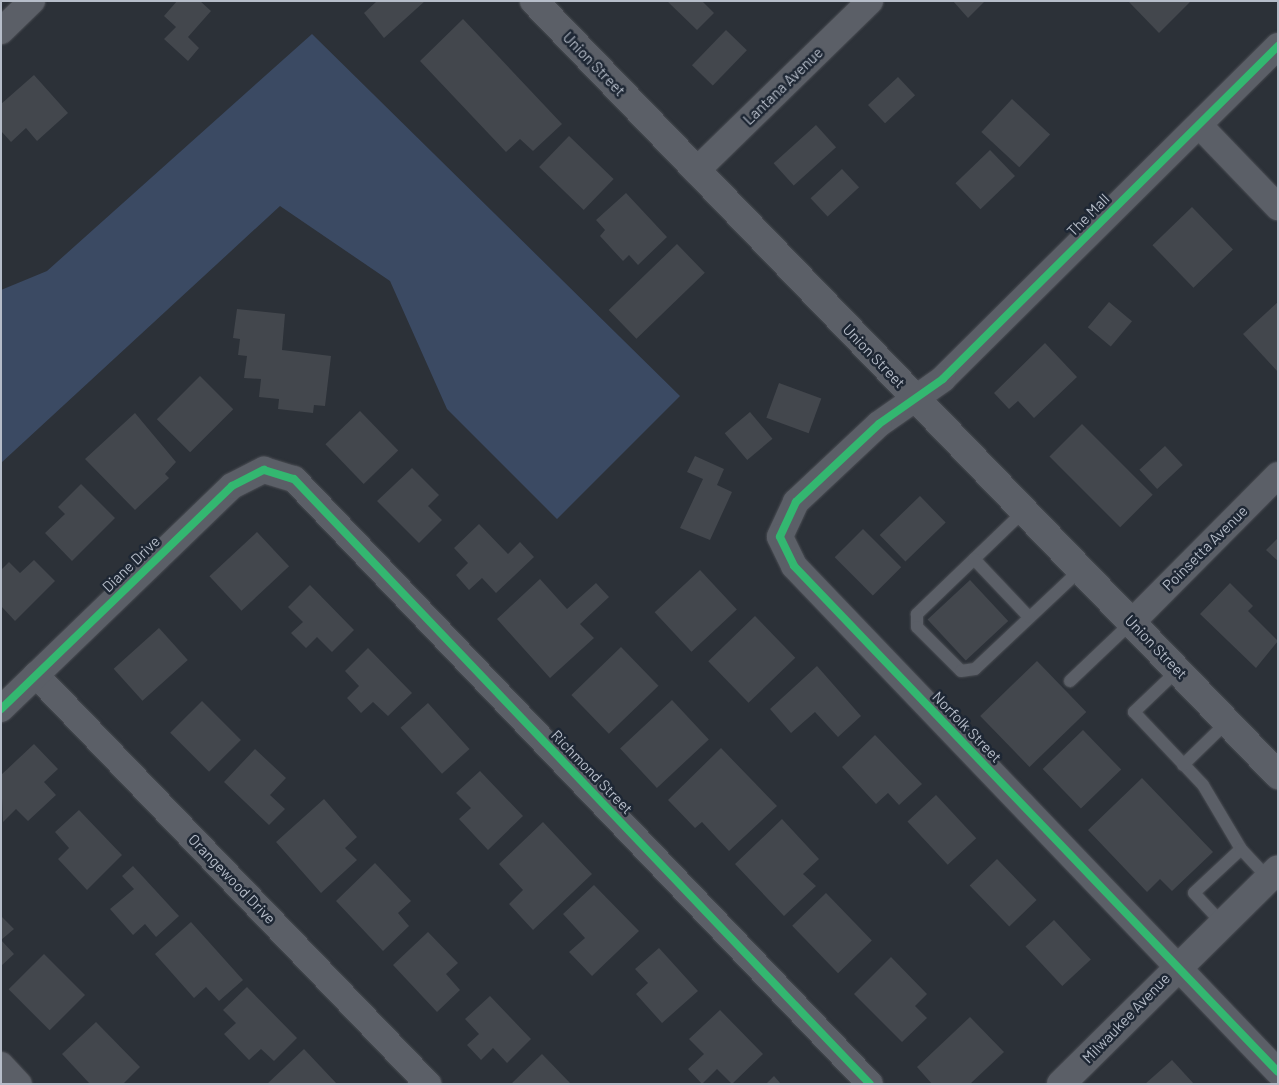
<!DOCTYPE html>
<style>
body{margin:0}
#map{position:relative;width:1279px;height:1085px;overflow:hidden;background:#2c3138;font-family:Barlow,sans-serif}
div>[style]{position:absolute}
[style*='--x']{left:calc(var(--x)*1px);top:calc(var(--y)*1px);width:calc(var(--w)*1px);rotate:calc(var(--a)*1deg)}
.water>*{inset:0;background:#3b4a63}
.building>*{inset:0;background:#43474d;transform-origin:0 0}
.roads{filter:drop-shadow(0 0 1px #4a4d53) drop-shadow(0 0 1px #4a4d53)}
.service>*{height:12px;margin:-6px;padding:0 6px;transform-origin:6px;border-radius:6px;background:#5b5f67}
.minor>*{height:26px;margin:-13px;padding:0 13px;transform-origin:13px;border-radius:13px;background:#5b5f67}
.tertiary>*{height:28px;margin:-14px;padding:0 14px;transform-origin:14px;border-radius:14px;background:#5b5f67}
.cycleway>*{height:8px;margin:-4px;padding:0 4px;transform-origin:4px;border-radius:4px;background:#33b770}
span{translate:-50% -50%;white-space:nowrap;text-align:center;line-height:1.15;-webkit-text-stroke:5px #1e2734;paint-order:stroke}
.street-label{font-size:15px;color:#b6bdc9}
.frame{position:absolute;inset:0;border:2px solid #b6bdc9;pointer-events:none}
</style>
<div id="map">
<div class="water">
<i style="clip-path:polygon(312px 34px,680px 396px,557px 519px,447px 409px,390px 281px,280px 206px,1px 463px,1px 290px,47px 271px)"></i>
</div>
<div class="building">
<i style="clip-path:polygon(177px 1px,200px 1px,211px 11px,188px 37px,199px 48px,188px 61px,164px 39px,176px 27px,164px 16px)"></i>
<i style="clip-path:polygon(377px 1px,425px 1px,384px 38px,364px 13px)"></i>
<i style="clip-path:polygon(667px 1px,702px 1px,714px 13px,697px 30px)"></i>
<i style="clip-path:polygon(953px 1px,985px 1px,968px 18px)"></i>
<i style="clip-path:polygon(1128px 1px,1191px 1px,1159px 33px)"></i>
<i style="clip-path:polygon(463px 19px,562px 124px,533px 151px,520px 139px,506px 152px,420px 61px)"></i>
<i style="left:726px;top:30px;width:29px;height:49px;rotate:44deg"></i>
<i style="clip-path:polygon(34px 75px,68px 113px,37px 141px,26px 128px,11px 142px,1px 131px,1px 104px)"></i>
<i style="left:898px;top:77px;width:25px;height:41px;rotate:47deg"></i>
<i style="left:1012px;top:99px;width:52px;height:45px;rotate:43deg"></i>
<i style="left:816px;top:125px;width:30px;height:57px;rotate:48deg"></i>
<i style="left:569px;top:136px;width:62px;height:43px;rotate:44deg"></i>
<i style="left:990px;top:150px;width:36px;height:48px;rotate:46deg"></i>
<i style="left:842px;top:169px;width:25px;height:43px;rotate:47deg"></i>
<i style="clip-path:polygon(626px 193px,667px 237px,638px 265px,629px 255px,623px 261px,600px 236px,605px 230px,596px 220px)"></i>
<i style="left:1192px;top:207px;width:59px;height:55px;rotate:46deg"></i>
<i style="left:677px;top:244px;width:40px;height:95px;rotate:46deg"></i>
<i style="left:1109px;top:302px;width:30px;height:33px;rotate:40deg"></i>
<i style="clip-path:polygon(1278px 302px,1278px 372px,1243px 334px)"></i>
<i style="clip-path:polygon(237px 309px,285px 314px,282px 350px,331px 356px,325px 406px,314px 405px,313px 413px,278px 409px,279px 399px,259px 397px,261px 379px,244px 378px,247px 356px,238px 355px,240px 339px,233px 338px)"></i>
<i style="clip-path:polygon(1045px 343px,1077px 377px,1034px 418px,1018px 401px,1009px 409px,994px 393px)"></i>
<i style="left:200px;top:376px;width:47px;height:61px;rotate:45deg"></i>
<i style="left:779px;top:383px;width:45px;height:37px;rotate:20deg"></i>
<i style="left:360px;top:411px;width:55px;height:48px;rotate:46deg"></i>
<i style="left:750px;top:412px;width:35px;height:33px;rotate:50deg"></i>
<i style="clip-path:polygon(135px 413px,176px 462px,165px 474px,169px 478px,135px 510px,85px 459px)"></i>
<i style="left:1082px;top:424px;width:100px;height:46px;rotate:45deg"></i>
<i style="left:1165px;top:446px;width:26px;height:35px;rotate:47deg"></i>
<i style="clip-path:polygon(695px 456px,724px 469px,717px 485px,732px 492px,710px 540px,680px 528px,703px 479px,687px 472px)"></i>
<i style="clip-path:polygon(412px 468px,439px 495px,428px 506px,442px 520px,419px 543px,377px 501px)"></i>
<i style="clip-path:polygon(81px 484px,115px 518px,72px 561px,45px 533px,65px 514px,58px 507px)"></i>
<i style="left:920px;top:496px;width:37px;height:56px;rotate:46deg"></i>
<i style="clip-path:polygon(479px 524px,508px 554px,520px 542px,534px 557px,496px 593px,482px 578px,469px 590px,456px 575px,468px 563px,454px 548px)"></i>
<i style="left:863px;top:529px;width:54px;height:40px;rotate:45deg"></i>
<i style="left:257px;top:532px;width:47px;height:65px;rotate:47deg"></i>
<i style="clip-path:polygon(1278px 538px,1278px 561px,1266px 550px)"></i>
<i style="clip-path:polygon(34px 560px,55px 581px,15px 621px,1px 606px,1px 570px,9px 562px,20px 573px)"></i>
<i style="left:700px;top:570px;width:54px;height:62px;rotate:47deg"></i>
<i style="clip-path:polygon(540px 579px,567px 609px,596px 583px,609px 597px,580px 624px,594px 638px,550px 678px,497px 619px)"></i>
<i style="left:970px;top:580px;width:56px;height:58px;rotate:47deg"></i>
<i style="clip-path:polygon(1230px 583px,1253px 606px,1248px 611px,1278px 641px,1256px 668px,1200px 614px)"></i>
<i style="clip-path:polygon(310px 585px,354px 630px,332px 652px,317px 637px,306px 648px,291px 633px,303px 622px,288px 607px)"></i>
<i style="left:755px;top:616px;width:58px;height:65px;rotate:46deg"></i>
<i style="left:159px;top:628px;width:43px;height:61px;rotate:48deg"></i>
<i style="left:621px;top:647px;width:54px;height:69px;rotate:46deg"></i>
<i style="clip-path:polygon(368px 648px,412px 693px,388px 716px,373px 702px,361px 713px,347px 698px,359px 686px,345px 671px)"></i>
<i style="left:1037px;top:661px;width:71px;height:79px;rotate:46deg"></i>
<i style="clip-path:polygon(817px 666px,861px 716px,838px 737px,815px 712px,791px 733px,770px 709px)"></i>
<i style="left:672px;top:700px;width:54px;height:71px;rotate:47deg"></i>
<i style="left:202px;top:701px;width:55px;height:45px;rotate:45deg"></i>
<i style="left:428px;top:703px;width:62px;height:37px;rotate:48deg"></i>
<i style="left:1083px;top:730px;width:55px;height:56px;rotate:46deg"></i>
<i style="clip-path:polygon(875px 735px,922px 784px,899px 805px,888px 793px,876px 804px,842px 767px)"></i>
<i style="clip-path:polygon(34px 744px,58px 769px,44px 782px,56px 795px,28px 821px,16px 809px,3px 822px,1px 775px)"></i>
<i style="clip-path:polygon(721px 748px,777px 806px,729px 851px,702px 822px,695px 828px,668px 800px)"></i>
<i style="clip-path:polygon(255px 749px,286px 778px,270px 795px,285px 809px,269px 825px,224px 782px)"></i>
<i style="clip-path:polygon(480px 771px,523px 816px,488px 850px,459px 819px,471px 808px,456px 793px)"></i>
<i style="clip-path:polygon(1142px 778px,1213px 852px,1172px 891px,1160px 879px,1147px 892px,1088px 830px)"></i>
<i style="left:936px;top:795px;width:59px;height:39px;rotate:47deg"></i>
<i style="clip-path:polygon(324px 799px,357px 837px,345px 848px,357px 860px,321px 893px,276px 842px)"></i>
<i style="clip-path:polygon(79px 810px,122px 855px,87px 890px,58px 859px,69px 848px,55px 832px)"></i>
<i style="clip-path:polygon(782px 819px,819px 859px,803px 874px,816px 886px,784px 916px,735px 864px)"></i>
<i style="clip-path:polygon(543px 822px,592px 874px,533px 930px,509px 904px,523px 890px,499px 864px)"></i>
<i style="left:997px;top:859px;width:57px;height:38px;rotate:46deg"></i>
<i style="clip-path:polygon(375px 863px,411px 901px,398px 913px,409px 926px,383px 951px,336px 901px)"></i>
<i style="clip-path:polygon(133px 866px,179px 916px,156px 937px,145px 924px,133px 935px,110px 909px,134px 889px,122px 876px)"></i>
<i style="clip-path:polygon(594px 885px,639px 931px,592px 976px,569px 952px,585px 938px,563px 914px)"></i>
<i style="left:826px;top:893px;width:66px;height:47px;rotate:46deg"></i>
<i style="clip-path:polygon(1px 916px,14px 929px,1px 940px,14px 954px,1px 966px)"></i>
<i style="left:1054px;top:920px;width:54px;height:39px;rotate:47deg"></i>
<i style="clip-path:polygon(191px 922px,243px 980px,219px 1001px,206px 987px,194px 998px,155px 954px)"></i>
<i style="clip-path:polygon(428px 932px,458px 963px,446px 974px,460px 990px,437px 1012px,393px 965px)"></i>
<i style="clip-path:polygon(659px 948px,698px 991px,662px 1023px,636px 994px,648px 983px,635px 969px)"></i>
<i style="left:44px;top:954px;width:58px;height:50px;rotate:45deg"></i>
<i style="clip-path:polygon(891px 957px,927px 994px,915px 1006px,927px 1018px,902px 1042px,854px 994px)"></i>
<i style="clip-path:polygon(247px 987px,297px 1038px,274px 1061px,261px 1049px,249px 1060px,224px 1034px,236px 1023px,223px 1010px)"></i>
<i style="clip-path:polygon(490px 996px,531px 1039px,507px 1063px,493px 1048px,481px 1060px,467px 1045px,479px 1034px,465px 1019px)"></i>
<i style="clip-path:polygon(720px 1010px,763px 1054px,732px 1084px,717px 1069px,702px 1084px,688px 1069px,704px 1054px,689px 1039px)"></i>
<i style="clip-path:polygon(970px 1017px,1004px 1052px,970px 1084px,932px 1084px,917px 1067px)"></i>
<i style="clip-path:polygon(96px 1022px,140px 1067px,123px 1084px,90px 1084px,62px 1054px)"></i>
<i style="clip-path:polygon(304px 1049px,337px 1084px,267px 1084px)"></i>
<i style="clip-path:polygon(542px 1054px,571px 1084px,511px 1084px)"></i>
<i style="clip-path:polygon(1172px 1060px,1194px 1084px,1145px 1084px)"></i>
<i style="clip-path:polygon(774px 1076px,781px 1084px,766px 1084px)"></i>
</div>
<div class="roads">
<div class="service">
<i style="--x:1024;--y:511;--w:149;--a:136.1"></i>
<i style="--x:917;--y:614;--w:13;--a:90"></i>
<i style="--x:917;--y:627;--w:62;--a:45"></i>
<i style="--x:961;--y:671;--w:14;--a:-8"></i>
<i style="--x:975;--y:669;--w:146;--a:-43.3"></i>
<i style="--x:974;--y:559;--w:80;--a:46.5"></i>
<i style="--x:1178;--y:670;--w:61;--a:136.3"></i>
<i style="--x:1134;--y:712;--w:100;--a:46.6"></i>
<i style="--x:1203;--y:785;--w:74;--a:59.3"></i>
<i style="--x:1241;--y:849;--w:64;--a:136.9"></i>
<i style="--x:1194;--y:893;--w:41;--a:47"></i>
<i style="--x:1070;--y:681;--w:86;--a:-43.6"></i>
<i style="--x:1183;--y:765;--w:62;--a:-44.3"></i>
<i style="--x:1241;--y:849;--w:40;--a:47"></i>
</div>
<div class="minor">
<i style="--x:1;--y:31;--w:43;--a:-44.1"></i>
<i style="--x:1278;--y:46;--w:472;--a:135.2"></i>
<i style="--x:943;--y:379;--w:78;--a:144.9"></i>
<i style="--x:879;--y:424;--w:114;--a:136.8"></i>
<i style="--x:796;--y:502;--w:38;--a:115"></i>
<i style="--x:780;--y:537;--w:32;--a:64"></i>
<i style="--x:794;--y:566;--w:700;--a:46.27"></i>
<i style="--x:1199;--y:125;--w:114;--a:46.1"></i>
<i style="--x:696;--y:171;--w:243;--a:-44.3"></i>
<i style="--x:1132;--y:622;--w:207;--a:-45.2"></i>
<i style="--x:36;--y:675;--w:567;--a:46.22"></i>
<i style="--x:1;--y:709;--w:321;--a:-44"></i>
<i style="--x:232;--y:486;--w:36;--a:-27"></i>
<i style="--x:264;--y:470;--w:31;--a:17"></i>
<i style="--x:294;--y:479;--w:835;--a:46.41"></i>
<i style="--x:1;--y:1065;--w:26;--a:47"></i>
</div>
<div class="tertiary">
<i style="--x:534;--y:1;--w:1074;--a:46.13"></i>
<i style="--x:1061;--y:1084;--w:305;--a:-44.7"></i>
</div>
</div>
<div class="cycleway">
<i style="--x:1278;--y:46;--w:472;--a:135.2"></i>
<i style="--x:943;--y:379;--w:78;--a:144.9"></i>
<i style="--x:879;--y:424;--w:114;--a:136.8"></i>
<i style="--x:796;--y:502;--w:38;--a:115"></i>
<i style="--x:780;--y:537;--w:32;--a:64"></i>
<i style="--x:794;--y:566;--w:700;--a:46.27"></i>
<i style="--x:1;--y:709;--w:321;--a:-44"></i>
<i style="--x:232;--y:486;--w:36;--a:-27"></i>
<i style="--x:264;--y:470;--w:31;--a:17"></i>
<i style="--x:294;--y:479;--w:835;--a:46.41"></i>
</div>
<div class="street-label">
<span style="left:594px;top:64px;rotate:46deg">Union Street</span>
<span style="left:783px;top:86px;rotate:-44deg">Lantana Avenue</span>
<span style="left:1088px;top:215px;rotate:-45deg">The Mall</span>
<span style="left:874px;top:356px;rotate:46deg">Union Street</span>
<span style="left:1205px;top:548px;rotate:-45deg">Poinsetta Avenue</span>
<span style="left:131px;top:564px;rotate:-44deg">Diane Drive</span>
<span style="left:1156px;top:647px;rotate:46deg">Union Street</span>
<span style="left:967px;top:727px;rotate:46deg">Norfolk Street</span>
<span style="left:592px;top:772px;rotate:46deg">Richmond Street</span>
<span style="left:232px;top:879px;rotate:46deg">Orangewood Drive</span>
<span style="left:1126px;top:1018px;rotate:-46deg">Milwaukee Avenue</span>
</div>
<div class="frame"></div>
</div>
